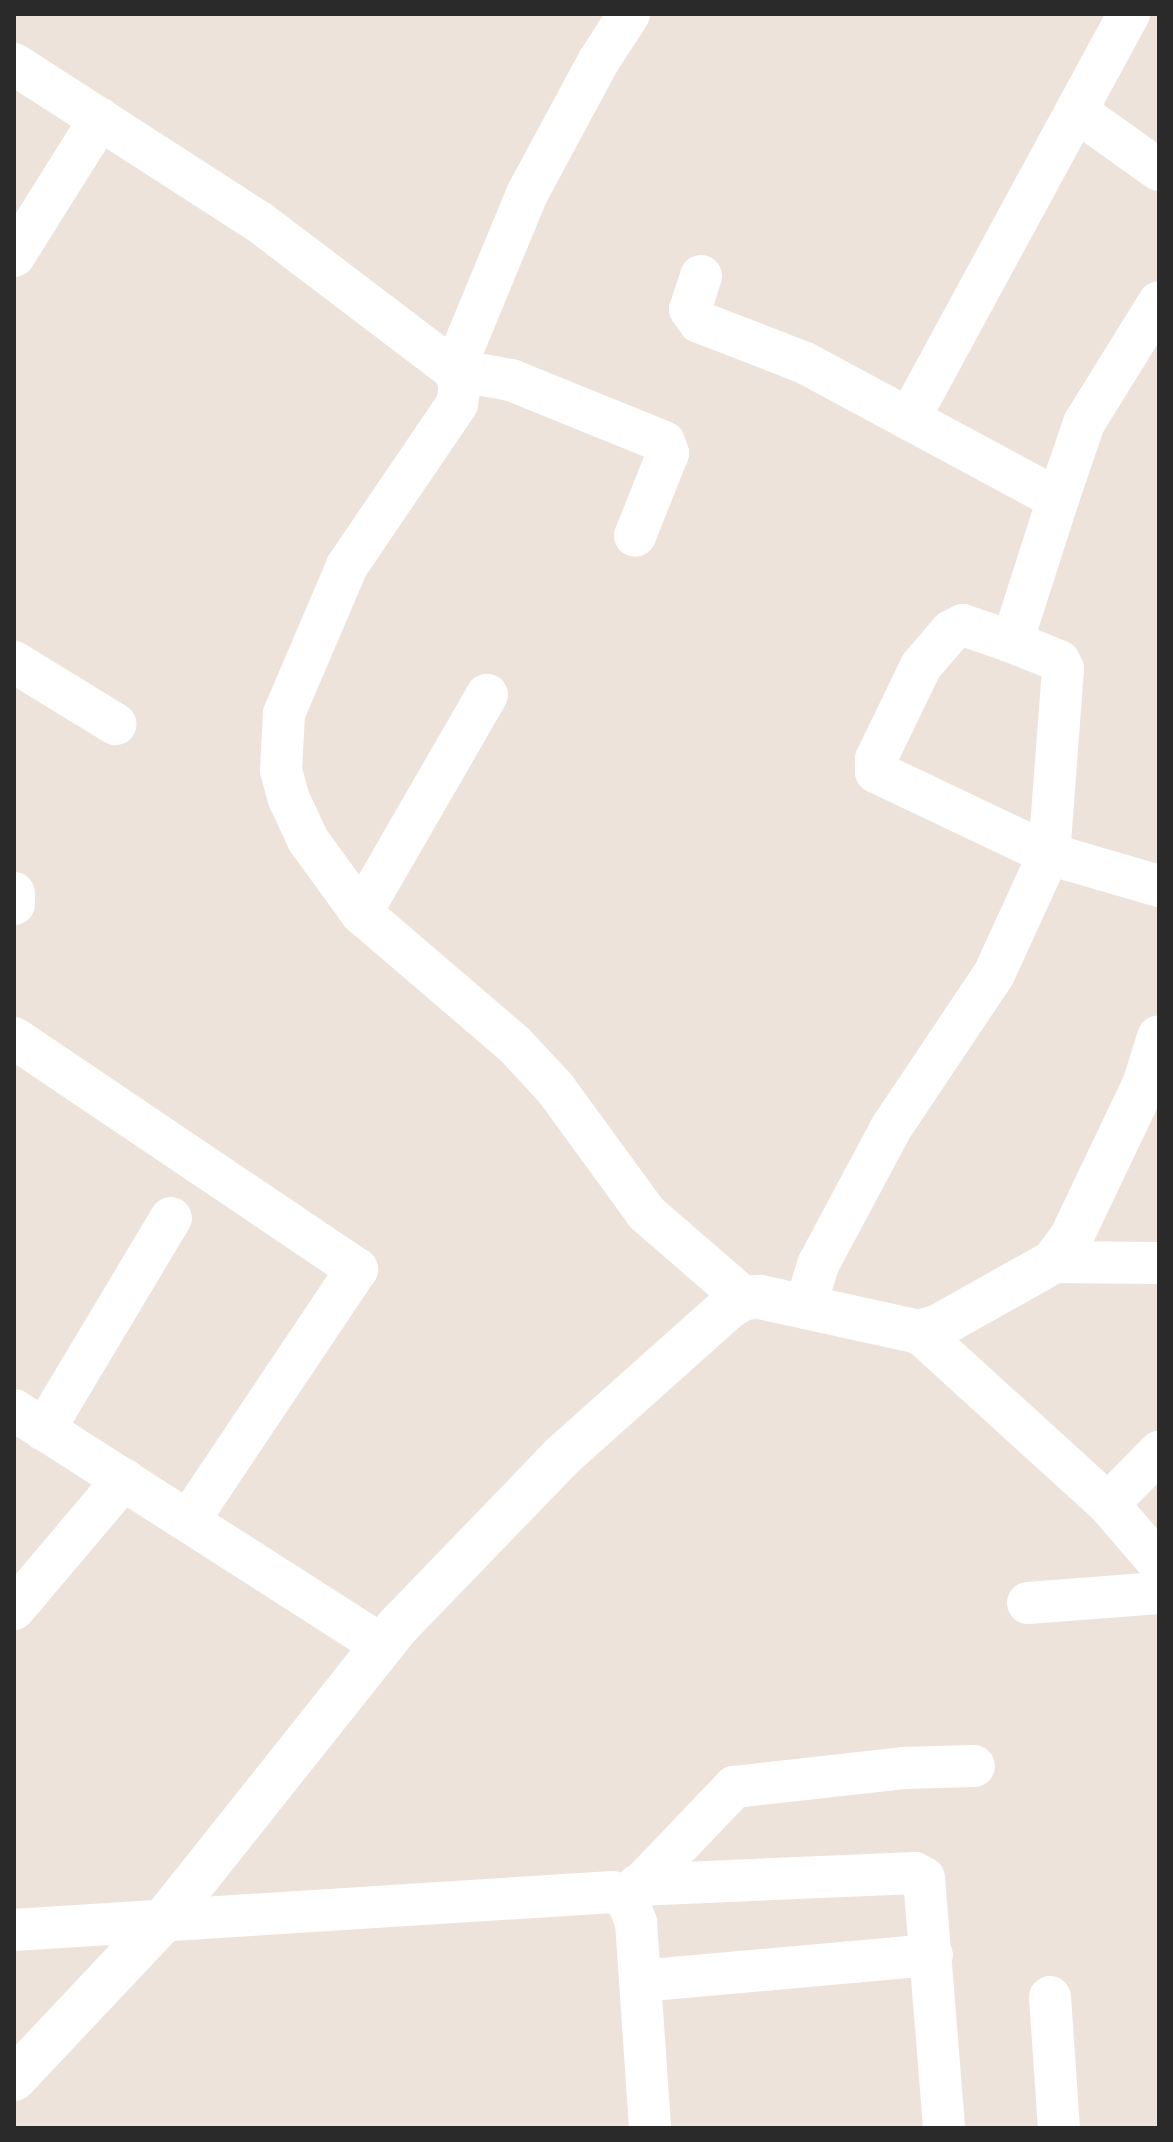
<!DOCTYPE html>
<style>
body{margin:0}
#map{position:relative;width:1173px;height:2142px;overflow:hidden;background:#eee3db;font-family:"Source Sans 3",sans-serif}
div>[style]{position:absolute}
[style*='--x']{left:calc(var(--x)*1px);top:calc(var(--y)*1px);width:calc(var(--w)*1px);rotate:calc(var(--a)*1deg)}
.street>*{height:42px;margin:-21px;padding:0 21px;transform-origin:21px;border-radius:21px;background:#fff}
.secondary>*{height:44px;margin:-22px;padding:0 22px;transform-origin:22px;border-radius:22px;background:#fff}
span{translate:-50% -50%;white-space:nowrap;text-align:center;line-height:1.15;-webkit-text-stroke:6px #fff;paint-order:stroke}
.frame{position:absolute;inset:0;border:16px solid #2a2a2a;pointer-events:none}
</style>
<div id="map">
<div class="street">
<i style="--x:629;--y:14;--w:57;--a:122.9"></i>
<i style="--x:598;--y:62;--w:150;--a:118.3"></i>
<i style="--x:527;--y:194;--w:191;--a:112.5"></i>
<i style="--x:454;--y:370;--w:58;--a:10"></i>
<i style="--x:511;--y:380;--w:165;--a:22.1"></i>
<i style="--x:664;--y:442;--w:12;--a:70"></i>
<i style="--x:668;--y:453;--w:89;--a:111.7"></i>
<i style="--x:14;--y:64;--w:290;--a:32.8"></i>
<i style="--x:258;--y:221;--w:246;--a:37.2"></i>
<i style="--x:454;--y:370;--w:16;--a:68"></i>
<i style="--x:460;--y:385;--w:19;--a:99"></i>
<i style="--x:457;--y:404;--w:196;--a:124.2"></i>
<i style="--x:347;--y:566;--w:161;--a:113.1"></i>
<i style="--x:284;--y:714;--w:56;--a:93.1"></i>
<i style="--x:281;--y:770;--w:30;--a:75"></i>
<i style="--x:289;--y:799;--w:45;--a:65.1"></i>
<i style="--x:308;--y:840;--w:90;--a:54"></i>
<i style="--x:361;--y:913;--w:201;--a:40.6"></i>
<i style="--x:514;--y:1044;--w:60;--a:47"></i>
<i style="--x:555;--y:1088;--w:155;--a:53.9"></i>
<i style="--x:646;--y:1213;--w:130;--a:40.9"></i>
<i style="--x:1079;--y:113;--w:98;--a:35.5"></i>
<i style="--x:14;--y:256;--w:162;--a:-57.9"></i>
<i style="--x:701;--y:276;--w:35;--a:108"></i>
<i style="--x:690;--y:309;--w:16;--a:55"></i>
<i style="--x:699;--y:322;--w:114;--a:21.1"></i>
<i style="--x:805;--y:363;--w:287;--a:28.3"></i>
<i style="--x:1058;--y:499;--w:150;--a:107.8"></i>
<i style="--x:1012;--y:642;--w:51;--a:22"></i>
<i style="--x:1059;--y:661;--w:9;--a:63"></i>
<i style="--x:1063;--y:669;--w:186;--a:94.3"></i>
<i style="--x:1049;--y:854;--w:132;--a:114.6"></i>
<i style="--x:994;--y:974;--w:185;--a:123.8"></i>
<i style="--x:891;--y:1128;--w:155;--a:118.1"></i>
<i style="--x:818;--y:1265;--w:41;--a:107.1"></i>
<i style="--x:910;--y:417;--w:459;--a:-61.5"></i>
<i style="--x:1058;--y:499;--w:80;--a:-71.1"></i>
<i style="--x:1084;--y:423;--w:142;--a:-58.2"></i>
<i style="--x:1012;--y:642;--w:52;--a:-160.9"></i>
<i style="--x:963;--y:625;--w:13;--a:153"></i>
<i style="--x:951;--y:631;--w:46;--a:130.6"></i>
<i style="--x:921;--y:666;--w:103;--a:115.8"></i>
<i style="--x:876;--y:759;--w:13;--a:90"></i>
<i style="--x:876;--y:772;--w:191;--a:25.4"></i>
<i style="--x:1049;--y:854;--w:115;--a:16.2"></i>
<i style="--x:14;--y:662;--w:119;--a:31.5"></i>
<i style="--x:14;--y:893;--w:11;--a:90"></i>
<i style="--x:361;--y:913;--w:252;--a:-60"></i>
<i style="--x:14;--y:1038;--w:414;--a:34"></i>
<i style="--x:357;--y:1269;--w:302;--a:123.8"></i>
<i style="--x:1053;--y:1262;--w:106;--a:0.5"></i>
<i style="--x:919;--y:1332;--w:256;--a:42.3"></i>
<i style="--x:1108;--y:1504;--w:78;--a:49.2"></i>
<i style="--x:14;--y:1410;--w:437;--a:32.6"></i>
<i style="--x:44;--y:1430;--w:247;--a:-59.1"></i>
<i style="--x:1108;--y:1504;--w:73;--a:-45.6"></i>
<i style="--x:1028;--y:1603;--w:131;--a:-4.4"></i>
<i style="--x:14;--y:1609;--w:170;--a:-49.8"></i>
<i style="--x:638;--y:1885;--w:277;--a:-2.5"></i>
<i style="--x:915;--y:1873;--w:10;--a:29"></i>
<i style="--x:924;--y:1878;--w:251;--a:85.4"></i>
<i style="--x:630;--y:1896;--w:151;--a:-46.3"></i>
<i style="--x:734;--y:1787;--w:170;--a:-6.4"></i>
<i style="--x:903;--y:1768;--w:71;--a:-1.6"></i>
<i style="--x:14;--y:1930;--w:600;--a:-3.63"></i>
<i style="--x:613;--y:1892;--w:16;--a:30"></i>
<i style="--x:627;--y:1900;--w:24;--a:68"></i>
<i style="--x:636;--y:1922;--w:206;--a:86.1"></i>
<i style="--x:640;--y:1981;--w:293;--a:-5.1"></i>
<i style="--x:1050;--y:1997;--w:131;--a:86.1"></i>
</div>
<div class="secondary">
<i style="--x:14;--y:2079;--w:219;--a:-46.7"></i>
<i style="--x:164;--y:1920;--w:377;--a:-51.5"></i>
<i style="--x:399;--y:1625;--w:233;--a:-46"></i>
<i style="--x:561;--y:1457;--w:225;--a:-41.8"></i>
<i style="--x:729;--y:1307;--w:17;--a:-31"></i>
<i style="--x:744;--y:1298;--w:16;--a:-4"></i>
<i style="--x:760;--y:1297;--w:163;--a:12.4"></i>
<i style="--x:919;--y:1332;--w:19;--a:-16"></i>
<i style="--x:937;--y:1327;--w:133;--a:-29.3"></i>
<i style="--x:1053;--y:1262;--w:30;--a:-53"></i>
<i style="--x:1071;--y:1238;--w:170;--a:-64.5"></i>
<i style="--x:1144;--y:1085;--w:50;--a:-72.6"></i>
</div>
<div class="frame"></div>
</div>
